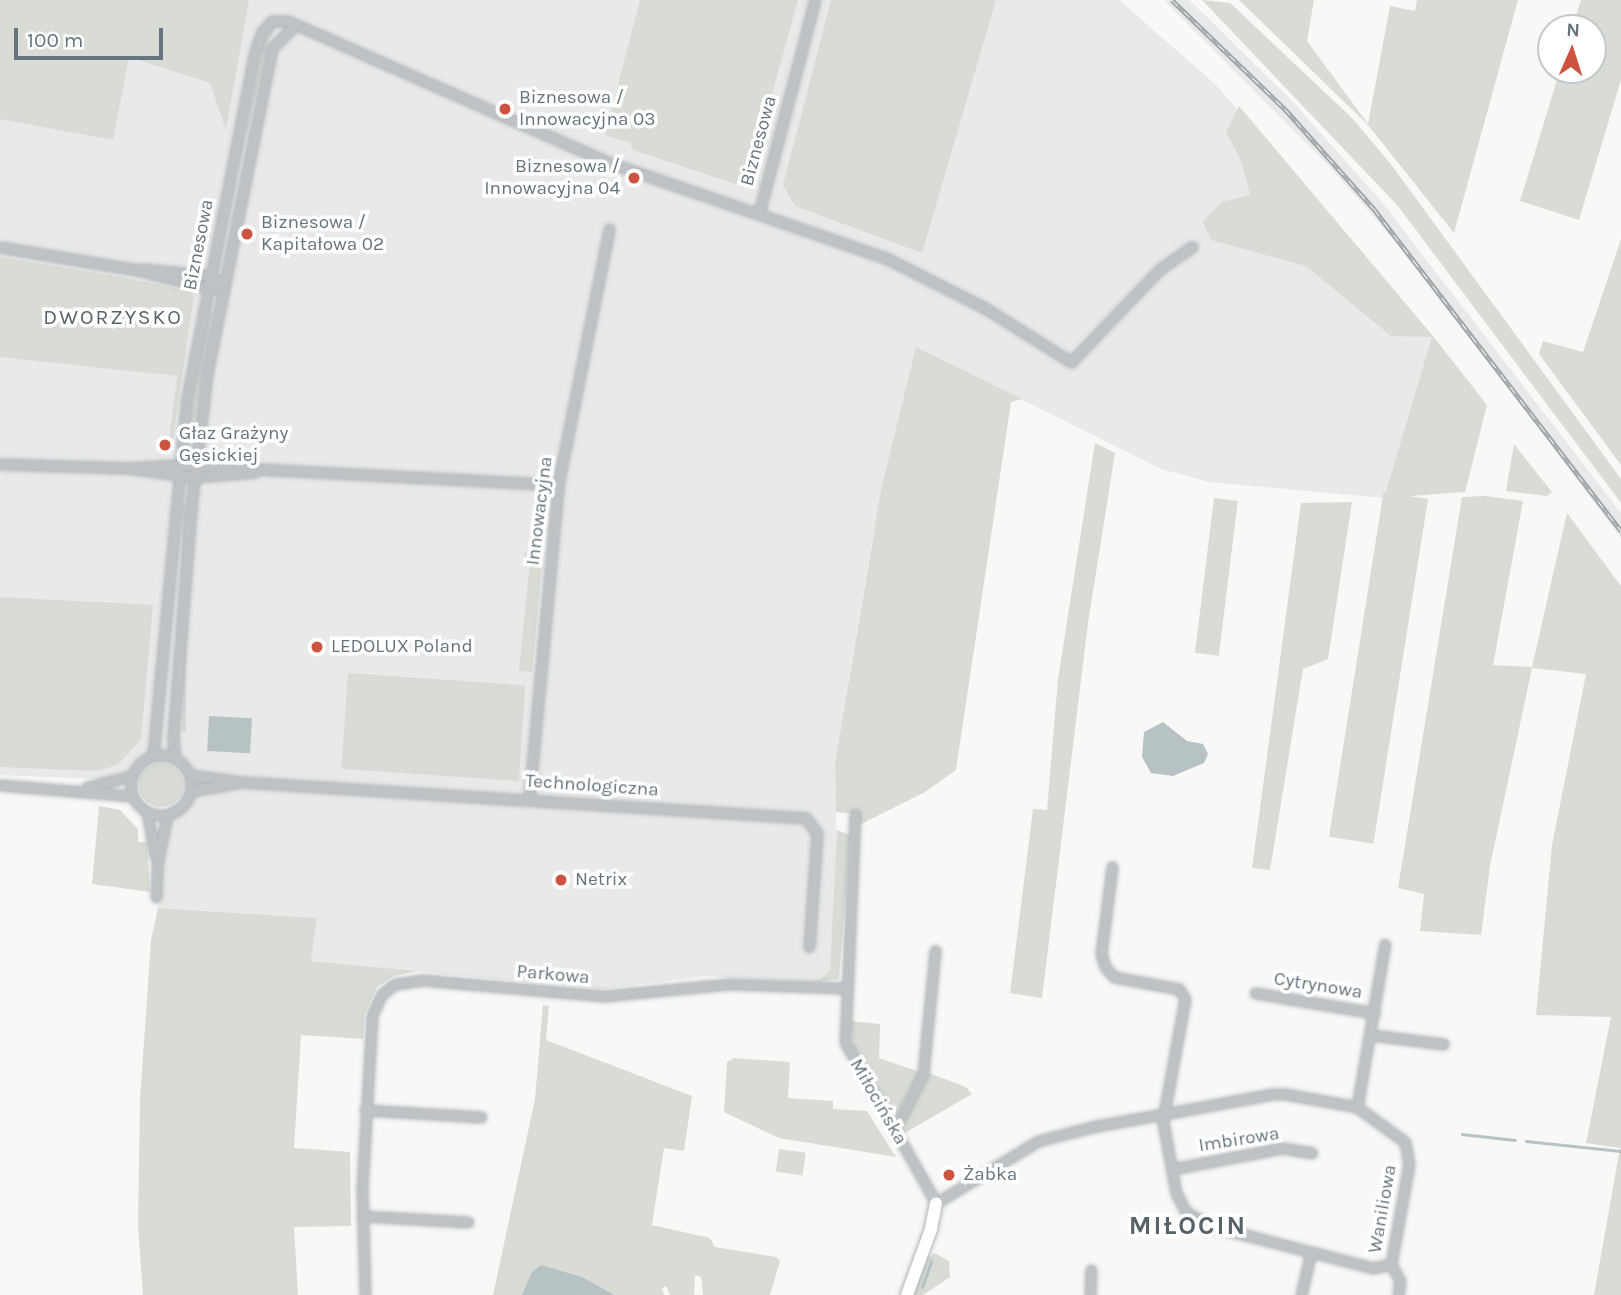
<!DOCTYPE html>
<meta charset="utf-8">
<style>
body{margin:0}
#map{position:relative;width:1621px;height:1295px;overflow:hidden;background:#f8f8f6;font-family:Karla,sans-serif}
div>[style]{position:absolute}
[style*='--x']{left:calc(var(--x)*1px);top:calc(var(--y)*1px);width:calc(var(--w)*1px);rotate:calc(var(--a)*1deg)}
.built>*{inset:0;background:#e9e9e9}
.green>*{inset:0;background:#d8dcd5;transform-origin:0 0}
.round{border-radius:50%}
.water>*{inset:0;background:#b7c2c5;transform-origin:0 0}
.stream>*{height:2.5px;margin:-1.25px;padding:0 1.25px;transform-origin:1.25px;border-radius:1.25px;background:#b7c2c5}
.roads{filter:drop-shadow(0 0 2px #b0b6ba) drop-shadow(0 0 2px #b0b6ba)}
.street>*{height:9px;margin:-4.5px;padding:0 4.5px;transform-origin:4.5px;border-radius:4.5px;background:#bec2c5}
.street>.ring{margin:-4.5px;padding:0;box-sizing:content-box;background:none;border:9px solid #bec2c5;border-radius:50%}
.secondary>*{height:12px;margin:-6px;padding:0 6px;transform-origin:6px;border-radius:6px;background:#fff}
.rail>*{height:5px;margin-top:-2.5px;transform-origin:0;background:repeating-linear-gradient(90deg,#fff 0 8px,#a0a7ab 0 16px);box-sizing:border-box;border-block:2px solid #a0a7ab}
.dots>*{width:19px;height:19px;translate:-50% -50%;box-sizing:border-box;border:4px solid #fff;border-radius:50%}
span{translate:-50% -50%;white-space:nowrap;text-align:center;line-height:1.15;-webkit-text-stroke:7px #fff;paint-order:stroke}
.poi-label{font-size:19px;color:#66757d}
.left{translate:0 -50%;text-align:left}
.right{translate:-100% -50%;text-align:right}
.street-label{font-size:19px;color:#66757d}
.neighbourhood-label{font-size:21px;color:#586369;letter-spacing:2px}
.district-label{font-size:26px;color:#586369;font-weight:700;letter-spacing:2px}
.north{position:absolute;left:1537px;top:14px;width:70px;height:70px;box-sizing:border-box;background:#fff;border:2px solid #c2c8cb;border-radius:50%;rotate:3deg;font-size:19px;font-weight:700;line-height:28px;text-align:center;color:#66757d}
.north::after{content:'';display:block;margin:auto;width:24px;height:32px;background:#cd5340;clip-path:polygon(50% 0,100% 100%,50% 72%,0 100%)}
.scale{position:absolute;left:14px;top:28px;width:149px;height:32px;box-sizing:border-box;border:4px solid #66757d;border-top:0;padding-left:9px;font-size:21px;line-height:24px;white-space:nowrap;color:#66757d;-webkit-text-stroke:5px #fff;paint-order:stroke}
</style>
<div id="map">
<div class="built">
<i style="clip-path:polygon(0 0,1119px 0,1216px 85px,1433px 336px,1384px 498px,1209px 482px,1161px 469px,916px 347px,871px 545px,835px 763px,837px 855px,830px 970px,817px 982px,706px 976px,601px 989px,311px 961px,317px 918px,158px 908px,171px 782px,0 775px)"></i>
<i style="clip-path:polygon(1164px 0,1189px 0,1207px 17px,1292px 101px,1381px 201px,1621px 513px,1621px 538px,1416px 265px,1327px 164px)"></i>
</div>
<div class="green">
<i style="clip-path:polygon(0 0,249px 0,226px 130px,210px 83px,129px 57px,113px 140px,0 119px)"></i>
<i style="clip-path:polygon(640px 0,798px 0,749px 177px,738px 185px,633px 150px,630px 143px,605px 135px)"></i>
<i style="clip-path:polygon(831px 0,996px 0,922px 253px,795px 206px,783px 185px)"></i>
<i style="clip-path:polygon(1202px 0,1230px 3px,1352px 118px,1390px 163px,1621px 479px,1621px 503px,1398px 206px)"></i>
<i style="clip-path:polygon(1239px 0,1314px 0,1307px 41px,1368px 124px,1390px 6px,1415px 11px,1417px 0,1518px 0,1454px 233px,1368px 125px)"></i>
<i style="clip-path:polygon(1581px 0,1621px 0,1621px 80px,1579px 220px,1520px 201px,1560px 70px,1593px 70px,1593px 28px,1572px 28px)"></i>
<i style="clip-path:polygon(278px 25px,268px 42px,244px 146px,263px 40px)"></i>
<i style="clip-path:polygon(1239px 106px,1433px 336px,1487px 405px,1465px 492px,1384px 498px,1432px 337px,1391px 336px,1306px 266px,1211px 240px,1203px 222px,1222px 202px,1250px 195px,1241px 160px,1226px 132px)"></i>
<i style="clip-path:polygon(1621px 239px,1621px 465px,1539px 354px,1543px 341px,1583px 352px)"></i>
<i style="clip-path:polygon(0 257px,126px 278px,189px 291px,194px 296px,172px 445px,169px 440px,177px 376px,0 357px)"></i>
<i style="clip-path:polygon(209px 312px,213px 312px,189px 452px,190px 414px)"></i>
<i style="clip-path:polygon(916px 347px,1022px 399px,1011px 402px,956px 770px,925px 792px,857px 826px,857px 814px,836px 812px,835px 763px,881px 490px)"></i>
<i style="clip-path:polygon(1095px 443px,1115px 453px,1088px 623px,1042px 998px,1010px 993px,1033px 809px,1047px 810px,1058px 679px)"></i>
<i style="clip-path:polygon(1514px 444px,1552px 492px,1547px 496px,1506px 491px)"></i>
<i style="clip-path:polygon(1485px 496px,1523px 501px,1493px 665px,1532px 667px,1567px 513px,1621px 586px,1621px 1295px,1594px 1295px,1620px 1148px,1586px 1143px,1611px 1017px,1536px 1015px,1552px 845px,1586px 674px,1532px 668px,1490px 866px,1481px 935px,1420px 931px,1424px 894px,1398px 888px,1462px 497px)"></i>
<i style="left:1214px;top:498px;width:24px;height:156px;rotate:7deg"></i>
<i style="left:1428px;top:499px;width:349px;height:45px;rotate:99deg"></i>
<i style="clip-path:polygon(1352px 502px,1328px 659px,1303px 669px,1270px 870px,1252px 868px,1301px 503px)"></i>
<i style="left:182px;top:505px;width:4px;height:227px"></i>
<i style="clip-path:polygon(527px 552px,543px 553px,532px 672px,519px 671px,530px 561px,523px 555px)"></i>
<i style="clip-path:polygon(0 597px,153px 605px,141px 740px,117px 765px,97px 771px,0 767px)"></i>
<i style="left:348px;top:673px;width:178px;height:96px;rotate:4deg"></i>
<i class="round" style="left:139px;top:763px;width:44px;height:44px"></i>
<i style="clip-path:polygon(99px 806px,120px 810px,138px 829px,138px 842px,147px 842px,150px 892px,92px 884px)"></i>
<i style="clip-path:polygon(837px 830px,850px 835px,839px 979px,817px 982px,830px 970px)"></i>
<i style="clip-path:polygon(158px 908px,317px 918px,311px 961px,417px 971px,394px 976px,377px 987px,365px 1013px,363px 1039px,301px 1035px,294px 1148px,350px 1152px,351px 1226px,294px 1227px,298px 1295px,143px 1295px,138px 1226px,140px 1100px,151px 940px)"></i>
<i style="clip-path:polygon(543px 1005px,549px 1006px,546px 1040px,692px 1096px,684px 1151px,664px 1148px,652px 1225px,710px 1238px,715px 1247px,776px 1257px,780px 1261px,770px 1295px,703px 1295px,701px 1277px,695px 1275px,694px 1295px,670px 1295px,666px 1286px,662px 1288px,664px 1295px,493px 1295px,535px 1099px)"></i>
<i style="clip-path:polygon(850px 1021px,880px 1024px,879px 1058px,920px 1072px,897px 1114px,890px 1114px,854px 1051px)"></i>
<i style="clip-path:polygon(734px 1058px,790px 1062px,788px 1098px,833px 1101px,833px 1109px,867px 1111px,896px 1157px,779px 1138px,724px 1112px,727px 1062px)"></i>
<i style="clip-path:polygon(929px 1073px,966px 1087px,972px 1094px,903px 1134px,901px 1128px)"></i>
<i style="left:779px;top:1149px;width:27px;height:23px;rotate:8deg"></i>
<i style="clip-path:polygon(935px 1253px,949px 1261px,950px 1277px,923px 1295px,912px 1295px,926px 1259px)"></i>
</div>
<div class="water">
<i style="left:209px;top:716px;width:43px;height:35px;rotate:3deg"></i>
<i style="clip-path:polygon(1163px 722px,1187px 741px,1203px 744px,1208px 754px,1204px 763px,1173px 776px,1151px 773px,1142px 757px,1144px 732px)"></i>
<i style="clip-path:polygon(541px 1265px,582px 1277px,614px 1295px,522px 1295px,532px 1272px)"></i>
</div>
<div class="stream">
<i style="--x:1462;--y:1134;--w:53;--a:6.5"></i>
<i style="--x:1526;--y:1141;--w:96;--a:6"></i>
<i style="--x:922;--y:1287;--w:27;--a:-70"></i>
</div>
<div class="roads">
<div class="street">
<i style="--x:759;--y:213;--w:220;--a:-75.3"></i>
<i style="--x:0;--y:247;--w:139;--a:9.5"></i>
<i style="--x:137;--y:270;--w:73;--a:14.2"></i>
<i style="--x:208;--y:288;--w:17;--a:-10"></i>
<i style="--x:142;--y:269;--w:68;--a:5.9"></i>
<i style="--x:210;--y:276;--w:17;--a:31"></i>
<i style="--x:0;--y:464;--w:128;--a:1.8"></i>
<i style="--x:128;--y:468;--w:67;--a:7.8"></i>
<i style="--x:194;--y:477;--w:61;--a:-4.7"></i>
<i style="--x:128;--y:468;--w:52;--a:-3.3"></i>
<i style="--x:180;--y:465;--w:379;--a:3"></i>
<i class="ring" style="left:131px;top:755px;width:51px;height:51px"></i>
<i style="--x:153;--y:756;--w:360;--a:-84.6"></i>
<i style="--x:187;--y:398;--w:349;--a:-78.9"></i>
<i style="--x:254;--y:55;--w:24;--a:-71"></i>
<i style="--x:262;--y:32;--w:15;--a:-48"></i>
<i style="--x:272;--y:21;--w:16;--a:0"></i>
<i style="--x:288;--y:21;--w:349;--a:23.8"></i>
<i style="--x:607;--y:162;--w:297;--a:19"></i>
<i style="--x:888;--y:259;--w:109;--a:26.8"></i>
<i style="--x:985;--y:308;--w:102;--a:32.1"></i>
<i style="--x:1071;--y:362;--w:129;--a:-46.3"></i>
<i style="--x:1160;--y:269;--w:39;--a:-35"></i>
<i style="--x:175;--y:758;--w:20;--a:-96"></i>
<i style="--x:173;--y:738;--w:240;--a:-85.5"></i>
<i style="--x:192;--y:499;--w:127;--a:-83.2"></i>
<i style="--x:207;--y:373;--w:331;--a:-78.7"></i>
<i style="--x:272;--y:48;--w:31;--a:-45"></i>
<i style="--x:190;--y:775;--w:52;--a:7.7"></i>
<i style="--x:242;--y:782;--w:565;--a:3.65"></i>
<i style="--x:806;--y:818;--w:19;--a:54"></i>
<i style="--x:817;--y:833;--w:114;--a:94"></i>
<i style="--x:0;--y:785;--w:133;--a:4.7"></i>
<i style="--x:87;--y:787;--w:46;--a:-13.7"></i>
<i style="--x:191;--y:791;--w:47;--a:-9.9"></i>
<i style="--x:529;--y:800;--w:316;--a:-84.7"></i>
<i style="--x:558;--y:485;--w:261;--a:-78.7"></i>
<i style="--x:147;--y:812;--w:45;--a:79.7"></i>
<i style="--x:855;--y:814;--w:228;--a:92.5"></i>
<i style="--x:845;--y:1042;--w:185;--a:60.5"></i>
<i style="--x:936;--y:1203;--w:119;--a:-31.3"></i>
<i style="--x:1038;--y:1141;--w:60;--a:-14.5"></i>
<i style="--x:1096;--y:1126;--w:69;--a:-10"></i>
<i style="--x:1164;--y:1114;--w:110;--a:-10.5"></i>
<i style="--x:1272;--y:1094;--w:13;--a:0"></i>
<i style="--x:1285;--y:1094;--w:73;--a:10.2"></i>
<i style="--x:1357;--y:1107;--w:59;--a:36.1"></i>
<i style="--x:1405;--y:1142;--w:22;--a:80"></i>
<i style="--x:1409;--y:1164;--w:102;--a:100.2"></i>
<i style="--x:1391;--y:1264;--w:18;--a:167"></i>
<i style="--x:1373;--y:1268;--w:64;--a:-165.5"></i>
<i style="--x:1311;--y:1252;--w:103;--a:-165.4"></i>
<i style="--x:1211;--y:1226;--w:29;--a:-151"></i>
<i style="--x:1186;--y:1212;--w:21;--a:-118"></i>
<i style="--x:1176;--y:1193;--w:72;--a:-100.4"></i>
<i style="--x:1163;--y:1122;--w:8;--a:-83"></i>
<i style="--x:1164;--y:1114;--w:117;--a:-79.7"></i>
<i style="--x:1185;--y:999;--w:12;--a:-121"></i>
<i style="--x:1179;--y:989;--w:66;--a:-169.5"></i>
<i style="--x:1114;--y:977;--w:13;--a:-132"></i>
<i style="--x:1105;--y:967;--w:14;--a:-107"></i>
<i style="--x:1101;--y:954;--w:88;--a:-82.8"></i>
<i style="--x:156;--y:897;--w:32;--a:-88"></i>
<i style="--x:157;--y:865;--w:51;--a:-78.7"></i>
<i style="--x:1255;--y:993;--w:121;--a:9.5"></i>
<i style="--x:1371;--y:1035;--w:73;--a:7.1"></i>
<i style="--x:1357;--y:1107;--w:165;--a:-80.3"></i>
<i style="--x:365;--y:1110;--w:116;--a:3.5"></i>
<i style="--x:894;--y:1131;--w:64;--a:-63"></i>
<i style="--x:923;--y:1074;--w:124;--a:-84.4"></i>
<i style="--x:1172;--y:1169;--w:112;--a:-10.8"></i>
<i style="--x:1282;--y:1148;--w:30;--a:9"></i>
<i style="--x:362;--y:1216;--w:106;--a:3.2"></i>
<i style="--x:1391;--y:1264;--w:19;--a:62"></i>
<i style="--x:1400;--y:1281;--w:14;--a:98"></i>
<i style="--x:365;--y:1295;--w:106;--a:-91.6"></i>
<i style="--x:362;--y:1189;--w:174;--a:-86.7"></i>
<i style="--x:372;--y:1015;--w:23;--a:-65"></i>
<i style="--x:382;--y:994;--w:16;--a:-38"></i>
<i style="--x:395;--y:984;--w:27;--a:-8"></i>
<i style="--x:422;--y:980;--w:183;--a:5"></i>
<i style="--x:604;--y:996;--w:126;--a:-5.5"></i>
<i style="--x:729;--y:984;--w:115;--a:2"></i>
<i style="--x:1090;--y:1295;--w:25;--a:-88"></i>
<i style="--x:1301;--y:1295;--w:44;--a:-76.9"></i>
</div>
<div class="secondary">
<i style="--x:907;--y:1295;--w:70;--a:-70"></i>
<i style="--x:931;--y:1229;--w:26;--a:-79"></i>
</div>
</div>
<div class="rail">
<i style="--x:1172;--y:0;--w:157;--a:44"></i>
<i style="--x:1285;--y:109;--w:134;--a:48.3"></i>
<i style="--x:1374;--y:209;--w:406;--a:52.5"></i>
</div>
<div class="dots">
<i style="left:505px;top:109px;background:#cd5340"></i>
<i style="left:634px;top:178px;background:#cd5340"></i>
<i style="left:247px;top:234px;background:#cd5340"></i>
<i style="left:165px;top:445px;background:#cd5340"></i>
<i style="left:317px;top:647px;background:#cd5340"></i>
<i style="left:561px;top:880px;background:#cd5340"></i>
<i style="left:949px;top:1175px;background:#cd5340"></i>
</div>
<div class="poi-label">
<span class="left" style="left:519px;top:109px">Biznesowa /<br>Innowacyjna 03</span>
<span class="right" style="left:620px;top:178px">Biznesowa /<br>Innowacyjna 04</span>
<span class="left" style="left:261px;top:234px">Biznesowa /<br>Kapitałowa 02</span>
<span class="left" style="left:179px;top:445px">Głaz Grażyny<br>Gęsickiej</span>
<span class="left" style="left:331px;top:647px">LEDOLUX Poland</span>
<span class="left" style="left:575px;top:880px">Netrix</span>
<span class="left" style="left:963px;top:1175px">Żabka</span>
</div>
<div class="street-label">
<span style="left:759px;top:141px;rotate:-75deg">Biznesowa</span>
<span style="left:199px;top:245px;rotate:-79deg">Biznesowa</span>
<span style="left:540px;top:511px;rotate:-83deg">Innowacyjna</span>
<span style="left:592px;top:786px;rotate:4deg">Technologiczna</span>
<span style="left:553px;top:975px;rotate:5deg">Parkowa</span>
<span style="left:1318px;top:986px;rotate:9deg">Cytrynowa</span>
<span style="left:878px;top:1102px;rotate:60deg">Miłocińska</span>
<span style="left:1239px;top:1140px;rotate:-9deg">Imbirowa</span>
<span style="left:1383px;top:1209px;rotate:-80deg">Waniliowa</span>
</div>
<div class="neighbourhood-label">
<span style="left:113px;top:317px">DWORZYSKO</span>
</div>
<div class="district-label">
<span style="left:1188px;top:1226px">MIŁOCIN</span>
</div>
<div class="north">N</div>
<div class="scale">100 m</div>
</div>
